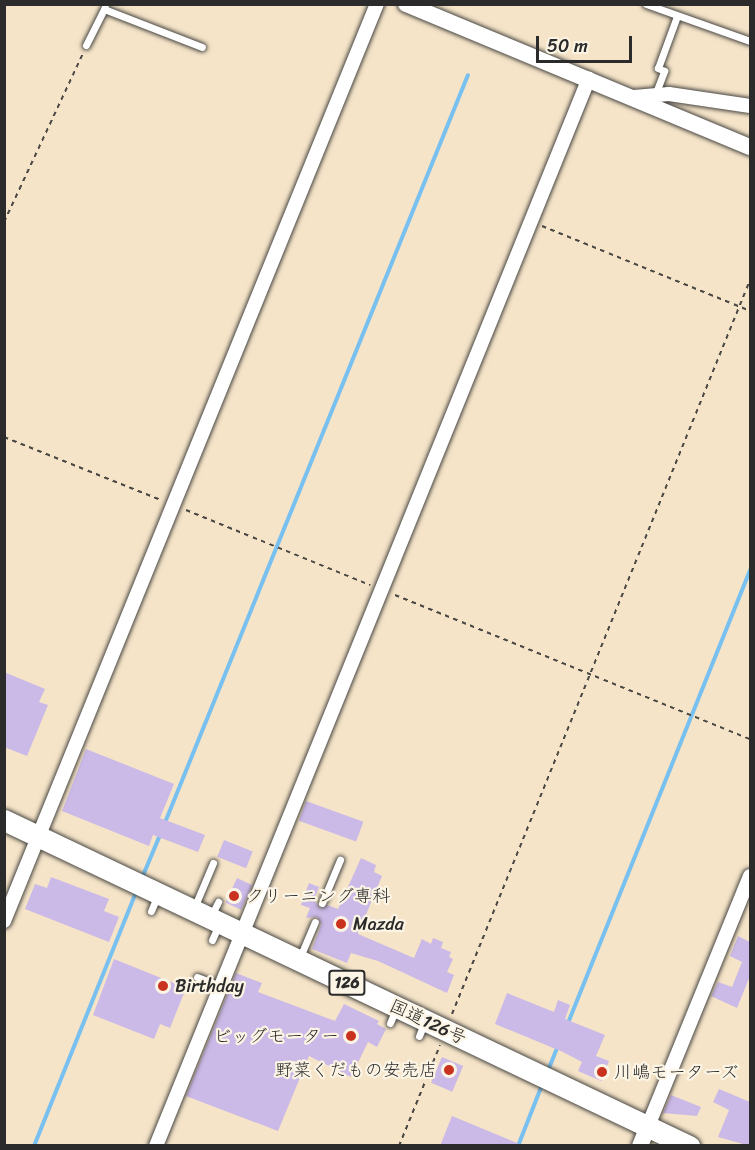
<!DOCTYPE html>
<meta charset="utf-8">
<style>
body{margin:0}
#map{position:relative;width:755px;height:1150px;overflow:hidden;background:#f5e4c8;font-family:Sriracha,"Klee One",sans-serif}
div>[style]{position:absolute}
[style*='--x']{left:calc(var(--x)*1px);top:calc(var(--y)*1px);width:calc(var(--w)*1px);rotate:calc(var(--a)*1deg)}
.stream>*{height:4px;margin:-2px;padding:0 2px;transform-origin:2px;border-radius:2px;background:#78c0f0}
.building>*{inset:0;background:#cbb9e7;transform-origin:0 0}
.path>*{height:2px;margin-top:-1px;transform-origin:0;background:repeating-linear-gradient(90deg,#494743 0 4.5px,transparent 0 9px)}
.roads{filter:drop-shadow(0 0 2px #494743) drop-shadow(0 0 2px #494743)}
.service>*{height:7px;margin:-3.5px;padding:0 3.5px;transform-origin:3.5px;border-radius:3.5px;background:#fff}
.minor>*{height:14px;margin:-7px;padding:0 7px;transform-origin:7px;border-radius:7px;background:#fff}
.tertiary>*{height:16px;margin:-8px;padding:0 8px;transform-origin:8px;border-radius:8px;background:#fff}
.trunk>*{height:21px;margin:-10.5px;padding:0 10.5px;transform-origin:10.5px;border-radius:10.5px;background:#fff}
.dots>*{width:16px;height:16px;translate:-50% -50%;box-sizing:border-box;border:3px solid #fcf5e5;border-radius:50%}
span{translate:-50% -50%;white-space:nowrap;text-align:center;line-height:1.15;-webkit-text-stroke:4.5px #fcf5e5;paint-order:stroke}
.shield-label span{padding:2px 4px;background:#fcf5e5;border:2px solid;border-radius:4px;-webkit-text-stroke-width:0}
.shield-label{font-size:16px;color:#2b2b2b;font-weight:700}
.poi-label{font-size:18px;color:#2b2b2b}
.left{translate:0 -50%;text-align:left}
.right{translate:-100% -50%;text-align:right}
.street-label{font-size:18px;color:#2b2b2b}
.frame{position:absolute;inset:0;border:6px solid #2b2b2b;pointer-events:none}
.scale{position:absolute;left:536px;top:36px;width:96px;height:27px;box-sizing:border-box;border:3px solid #2b2b2b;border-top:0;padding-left:8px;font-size:18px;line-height:21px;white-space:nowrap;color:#2b2b2b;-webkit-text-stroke:4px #fcf5e5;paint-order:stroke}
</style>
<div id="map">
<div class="stream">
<i style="--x:164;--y:825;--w:809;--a:-67.94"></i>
<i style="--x:142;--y:878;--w:47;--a:-67.3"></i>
<i style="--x:568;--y:1023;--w:488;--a:-68.1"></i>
<i style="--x:547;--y:1073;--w:29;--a:-68"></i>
<i style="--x:34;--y:1146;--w:276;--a:-68.1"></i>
<i style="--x:518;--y:1146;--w:66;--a:-68.5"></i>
</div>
<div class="building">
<i style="clip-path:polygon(4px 672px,45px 689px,39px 702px,48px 705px,27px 756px,4px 747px)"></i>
<i style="clip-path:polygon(86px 749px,174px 784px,160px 818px,205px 835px,198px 852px,153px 835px,149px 846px,62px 811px)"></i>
<i style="left:306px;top:801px;width:61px;height:21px;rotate:20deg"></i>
<i style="left:224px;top:840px;width:31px;height:18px;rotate:22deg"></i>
<i style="clip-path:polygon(361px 858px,376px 865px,374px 872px,382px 876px,358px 934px,414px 958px,422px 939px,431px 944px,433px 938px,443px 942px,441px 948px,451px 952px,449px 957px,453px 959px,447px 972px,454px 975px,447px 993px,378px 961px,351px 953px,347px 963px,312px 949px,321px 925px,317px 917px,306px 918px,310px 908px,301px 905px,309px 883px,319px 887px,312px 904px,314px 900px,320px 908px,327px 905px,338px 909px)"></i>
<i style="clip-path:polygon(51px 877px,109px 899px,104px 911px,119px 917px,109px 942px,25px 909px,35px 884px,47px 888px)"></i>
<i style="left:237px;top:878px;width:17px;height:27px;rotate:25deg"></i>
<i style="clip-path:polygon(738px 936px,750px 942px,750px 976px,737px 1008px,711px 996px,718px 982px,732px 987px,742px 962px,730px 956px)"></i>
<i style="clip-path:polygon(114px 959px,186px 988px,170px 1028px,160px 1024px,154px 1039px,93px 1015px)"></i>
<i style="clip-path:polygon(236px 973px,262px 983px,258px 992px,335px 1021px,344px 1004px,379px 1021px,377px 1024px,386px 1029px,377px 1047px,368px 1042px,351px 1077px,309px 1056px,278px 1131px,186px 1096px)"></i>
<i style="clip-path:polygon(507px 993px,554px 1012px,558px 1000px,570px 1005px,565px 1019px,605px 1035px,596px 1056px,609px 1061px,601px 1081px,578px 1071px,582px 1062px,563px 1052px,495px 1024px)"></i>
<i style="left:442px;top:1057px;width:23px;height:28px;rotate:23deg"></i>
<i style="clip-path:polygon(719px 1089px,750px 1102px,750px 1146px,718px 1137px,729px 1110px,713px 1102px)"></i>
<i style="clip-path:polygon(671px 1095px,701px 1107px,697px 1116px,663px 1113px)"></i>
<i style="clip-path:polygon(452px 1116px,522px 1145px,522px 1146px,440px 1146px)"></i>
</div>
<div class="path">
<i style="--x:4;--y:222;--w:187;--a:-64.9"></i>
<i style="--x:542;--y:226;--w:225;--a:22.2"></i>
<i style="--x:4;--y:437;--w:169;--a:21.9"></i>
<i style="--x:186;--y:510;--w:199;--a:22.2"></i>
<i style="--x:395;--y:595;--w:383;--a:22.1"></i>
<i style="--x:452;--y:1014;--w:792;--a:-67.9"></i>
<i style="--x:399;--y:1146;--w:109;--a:-67.9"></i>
</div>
<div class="roads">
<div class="service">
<i style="--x:646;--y:4;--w:110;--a:19.6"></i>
<i style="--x:104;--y:9;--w:105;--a:21.2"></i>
<i style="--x:86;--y:45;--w:42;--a:-63.4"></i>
<i style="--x:655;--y:95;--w:26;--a:-69"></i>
<i style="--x:664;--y:71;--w:7;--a:-153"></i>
<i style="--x:658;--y:68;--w:55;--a:-69.9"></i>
<i style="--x:322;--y:903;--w:47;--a:-67.3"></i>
<i style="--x:194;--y:908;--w:49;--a:-67.1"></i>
<i style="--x:151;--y:911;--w:15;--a:-67"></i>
<i style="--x:211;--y:916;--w:16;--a:-63"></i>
<i style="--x:212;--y:940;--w:17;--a:-66"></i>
<i style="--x:300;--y:957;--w:38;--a:-67"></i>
<i style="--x:197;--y:977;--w:25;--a:21"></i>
<i style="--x:390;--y:1023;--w:15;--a:-67"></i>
<i style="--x:419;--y:1036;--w:16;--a:-68"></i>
</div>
<div class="minor">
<i style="--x:634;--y:97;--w:35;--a:-5"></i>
<i style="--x:669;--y:94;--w:82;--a:8.4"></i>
<i style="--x:4;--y:921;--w:990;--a:-67.87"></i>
<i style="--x:648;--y:1126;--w:270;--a:-67.8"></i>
<i style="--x:156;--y:1146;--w:1152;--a:-67.93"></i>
</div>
<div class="tertiary">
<i style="--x:406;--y:4;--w:373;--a:22.6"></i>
<i style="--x:640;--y:1146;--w:22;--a:-68"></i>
</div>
<div class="trunk">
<i style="--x:4;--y:820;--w:759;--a:25.45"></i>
</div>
</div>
<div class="dots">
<i style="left:234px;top:896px;background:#c8321e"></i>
<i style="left:341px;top:924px;background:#c8321e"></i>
<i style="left:163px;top:986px;background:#c8321e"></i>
<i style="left:351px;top:1036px;background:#c8321e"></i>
<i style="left:449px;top:1070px;background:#c8321e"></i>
<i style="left:602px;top:1072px;background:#c8321e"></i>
</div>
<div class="shield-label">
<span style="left:347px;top:983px">126</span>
</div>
<div class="poi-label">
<span class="left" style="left:246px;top:896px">クリーニング専科</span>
<span class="left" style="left:353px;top:924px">Mazda</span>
<span class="left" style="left:175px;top:986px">Birthday</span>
<span class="right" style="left:339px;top:1036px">ビッグモーター</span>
<span class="right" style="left:437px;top:1070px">野菜くだもの安売店</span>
<span class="left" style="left:614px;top:1072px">川嶋モーターズ</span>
</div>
<div class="street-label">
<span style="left:428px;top:1022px;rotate:25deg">国道126号</span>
</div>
<div class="frame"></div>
<div class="scale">50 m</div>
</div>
